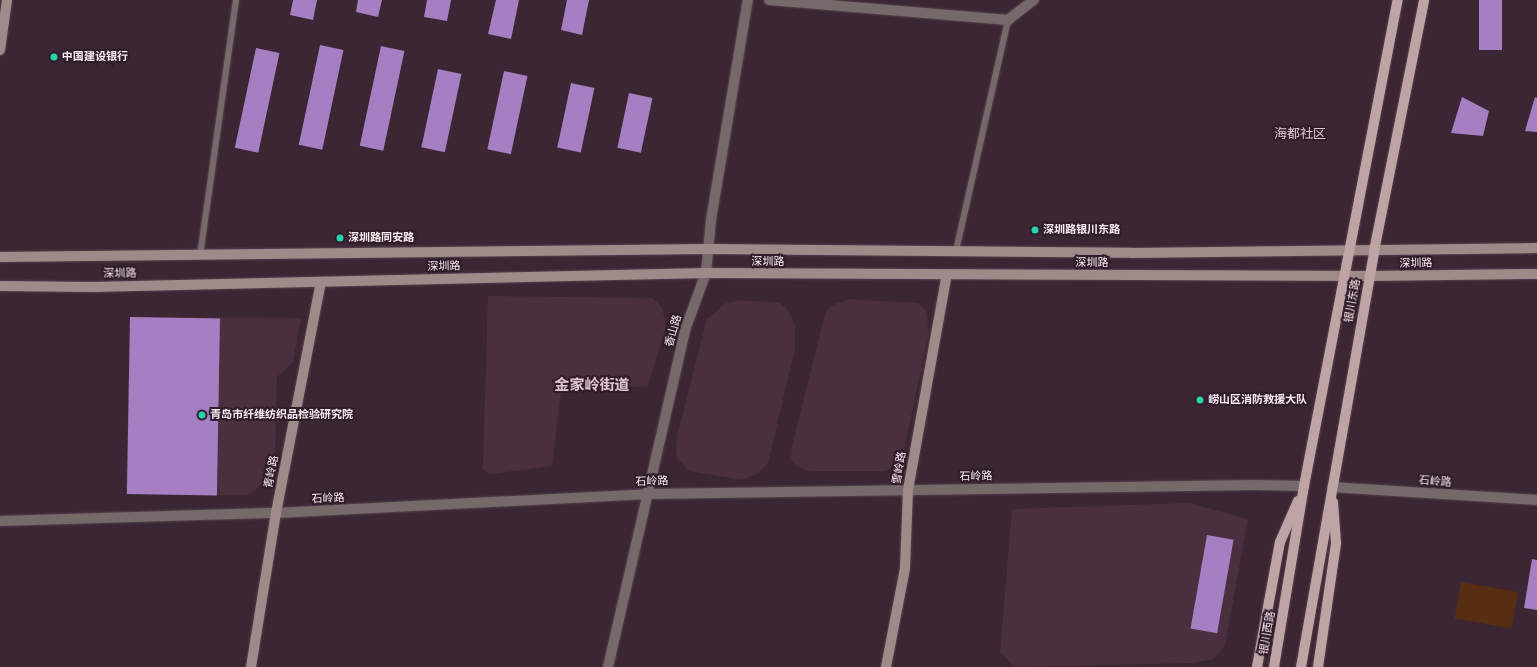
<!DOCTYPE html>
<meta charset="utf-8">
<style>
body{margin:0}
#map{position:relative;width:1537px;height:667px;overflow:hidden;background:#3b2633;font-family:"Fira Sans Condensed","Noto Sans SC",sans-serif}
div>[style]{position:absolute}
[style*='--x']{left:calc(var(--x)*1px);top:calc(var(--y)*1px);width:calc(var(--w)*1px);rotate:calc(var(--a)*1deg)}
.built>*{inset:0;background:#4a2f3f}
.green>*{inset:0;background:#582e12;transform-origin:0 0}
.building>*{inset:0;background:#a57fc2;transform-origin:0 0}
.roads{filter:drop-shadow(0 0 1px #56424e) drop-shadow(0 0 1px #56424e)}
.lane>*{height:5.5px;margin:-2.75px;padding:0 2.75px;transform-origin:2.75px;border-radius:2.75px;background:#766969}
.street>*{height:10px;margin:-5px;padding:0 5px;transform-origin:5px;border-radius:5px;background:#766969}
.secondary>*{height:10px;margin:-5px;padding:0 5px;transform-origin:5px;border-radius:5px;background:#9f8a8a}
.primary>*{height:10px;margin:-5px;padding:0 5px;transform-origin:5px;border-radius:5px;background:#bea4a4}
.dots>*{width:11px;height:11px;translate:-50% -50%;box-sizing:border-box;border:2px solid #311d29;border-radius:50%}
span{translate:-50% -50%;white-space:nowrap;text-align:center;line-height:1.15;-webkit-text-stroke:4px #311d29;paint-order:stroke}
.poi-label{font-size:11px;color:#f9ebf3;font-weight:700}
.left{translate:0 -50%;text-align:left}
.street-label{font-size:11px;color:#f9ebf3}
.quarter-label{font-size:13px;color:#e0c5d4}
.district-label{font-size:15px;color:#e0c5d4;font-weight:700}
</style>
<div id="map">
<div class="built">
<i style="clip-path:polygon(488px 296px,652px 298px,661px 306px,665px 318px,665px 330px,648px 386px,561px 392px,552px 466px,491px 474px,486px 472px,483px 469px,483px 463px)"></i>
<i style="clip-path:polygon(849px 299px,918px 303px,926px 310px,929px 333px,903px 454px,896px 465px,885px 471px,810px 471px,797px 467px,791px 459px,792px 446px,825px 314px,830px 306px)"></i>
<i style="clip-path:polygon(741px 300px,780px 303px,788px 310px,795px 325px,795px 349px,768px 463px,759px 473px,742px 480px,689px 471px,676px 457px,677px 436px,707px 319px,726px 303px)"></i>
<i style="clip-path:polygon(130px 317px,301px 318px,293px 362px,277px 377px,275px 454px,268px 478px,255px 490px,246px 495px,126px 494px)"></i>
<i style="clip-path:polygon(1189px 503px,1248px 519px,1225px 645px,1214px 659px,1194px 663px,1014px 667px,1000px 652px,1012px 509px)"></i>
</div>
<div class="green">
<i style="left:1461px;top:582px;width:58px;height:37px;rotate:10deg"></i>
</div>
<div class="building">
<i style="clip-path:polygon(293px 0,317px 0,313px 20px,290px 15px)"></i>
<i style="clip-path:polygon(358px 0,382px 0,378px 17px,356px 12px)"></i>
<i style="clip-path:polygon(427px 0,451px 0,447px 21px,424px 17px)"></i>
<i style="clip-path:polygon(496px 0,519px 0,511px 39px,488px 34px)"></i>
<i style="clip-path:polygon(567px 0,589px 0,582px 35px,561px 30px)"></i>
<i style="left:1479px;top:0;width:23px;height:50px"></i>
<i style="left:320px;top:45px;width:24px;height:102px;rotate:12deg"></i>
<i style="left:381px;top:46px;width:24px;height:102px;rotate:12deg"></i>
<i style="left:256px;top:48px;width:24px;height:102px;rotate:12deg"></i>
<i style="left:438px;top:69px;width:24px;height:80px;rotate:12deg"></i>
<i style="left:504px;top:71px;width:24px;height:80px;rotate:12deg"></i>
<i style="left:571px;top:83px;width:24px;height:66px;rotate:12deg"></i>
<i style="left:629px;top:93px;width:24px;height:56px;rotate:12deg"></i>
<i style="clip-path:polygon(1462px 97px,1489px 111px,1483px 136px,1451px 133px)"></i>
<i style="clip-path:polygon(1535px 97px,1537px 98px,1537px 132px,1525px 131px)"></i>
<i style="left:130px;top:317px;width:90px;height:177px;rotate:1deg"></i>
<i style="left:1207px;top:535px;width:27px;height:95px;rotate:10deg"></i>
<i style="clip-path:polygon(1532px 559px,1537px 560px,1537px 610px,1524px 608px)"></i>
</div>
<div class="roads">
<div class="lane">
<i style="--x:956;--y:251;--w:237;--a:-77.3"></i>
<i style="--x:200;--y:256;--w:259;--a:-82"></i>
</div>
<div class="street">
<i style="--x:769;--y:0;--w:240;--a:4.8"></i>
<i style="--x:1008;--y:20;--w:33;--a:-38"></i>
<i style="--x:1332;--y:487;--w:205;--a:3.6"></i>
<i style="--x:0;--y:521;--w:276;--a:-1.7"></i>
<i style="--x:276;--y:513;--w:373;--a:-2.9"></i>
<i style="--x:649;--y:494;--w:607;--a:-0.85"></i>
<i style="--x:1256;--y:485;--w:48;--a:1.2"></i>
<i style="--x:608;--y:667;--w:346;--a:-77.1"></i>
<i style="--x:685;--y:330;--w:61;--a:-69.8"></i>
<i style="--x:706;--y:273;--w:53;--a:-84.6"></i>
<i style="--x:711;--y:220;--w:223;--a:-80.5"></i>
</div>
<div class="secondary">
<i style="--x:0;--y:50;--w:50;--a:-82"></i>
<i style="--x:0;--y:257;--w:708;--a:-0.65"></i>
<i style="--x:708;--y:249;--w:423;--a:0.5"></i>
<i style="--x:1131;--y:253;--w:406;--a:-0.7"></i>
<i style="--x:0;--y:286;--w:92;--a:0.6"></i>
<i style="--x:92;--y:287;--w:614;--a:-1.31"></i>
<i style="--x:706;--y:273;--w:664;--a:0.26"></i>
<i style="--x:1370;--y:276;--w:167;--a:-0.7"></i>
<i style="--x:251;--y:667;--w:156;--a:-80.8"></i>
<i style="--x:276;--y:513;--w:235;--a:-79"></i>
<i style="--x:886;--y:667;--w:101;--a:-79.1"></i>
<i style="--x:905;--y:568;--w:78;--a:-87.8"></i>
<i style="--x:908;--y:490;--w:219;--a:-79.8"></i>
</div>
<div class="primary">
<i style="--x:1257;--y:667;--w:127;--a:-79.6"></i>
<i style="--x:1280;--y:542;--w:45;--a:-66.3"></i>
<i style="--x:1274;--y:667;--w:183;--a:-80.6"></i>
<i style="--x:1304;--y:486;--w:495;--a:-79.1"></i>
<i style="--x:1301;--y:667;--w:422;--a:-80"></i>
<i style="--x:1374;--y:251;--w:256;--a:-78.7"></i>
<i style="--x:1318;--y:667;--w:125;--a:-81.7"></i>
<i style="--x:1336;--y:543;--w:41;--a:-94.2"></i>
</div>
</div>
<div class="dots">
<i style="left:54px;top:57px;background:#26d5ae"></i>
<i style="left:1035px;top:230px;background:#26d5ae"></i>
<i style="left:340px;top:238px;background:#26d5ae"></i>
<i style="left:1200px;top:400px;background:#26d5ae"></i>
<i style="left:202px;top:415px;background:#26d5ae"></i>
</div>
<div class="poi-label">
<span class="left" style="left:62px;top:57px">中国建设银行</span>
<span class="left" style="left:1043px;top:230px">深圳路银川东路</span>
<span class="left" style="left:348px;top:238px">深圳路同安路</span>
<span class="left" style="left:1208px;top:400px">崂山区消防救援大队</span>
<span class="left" style="left:210px;top:415px">青岛市纤维纺织品检验研究院</span>
</div>
<div class="street-label">
<span style="left:768px;top:262px">深圳路</span>
<span style="left:1092px;top:263px">深圳路</span>
<span style="left:1416px;top:264px;rotate:-1deg">深圳路</span>
<span style="left:444px;top:267px;rotate:-1deg">深圳路</span>
<span style="left:120px;top:274px;rotate:-1deg">深圳路</span>
<span style="left:1353px;top:301px;rotate:-80deg">银川东路</span>
<span style="left:674px;top:331px;rotate:-74deg">香山路</span>
<span style="left:900px;top:468px;rotate:-80deg">雪岭路</span>
<span style="left:272px;top:472px;rotate:-79deg">青岭路</span>
<span style="left:976px;top:477px;rotate:-1deg">石岭路</span>
<span style="left:652px;top:482px;rotate:-2deg">石岭路</span>
<span style="left:1435px;top:482px;rotate:4deg">石岭路</span>
<span style="left:328px;top:499px;rotate:-3deg">石岭路</span>
<span style="left:1268px;top:633px;rotate:-80deg">银川西路</span>
</div>
<div class="quarter-label">
<span style="left:1300px;top:134px">海都社区</span>
</div>
<div class="district-label">
<span style="left:592px;top:386px">金家岭街道</span>
</div>
</div>
